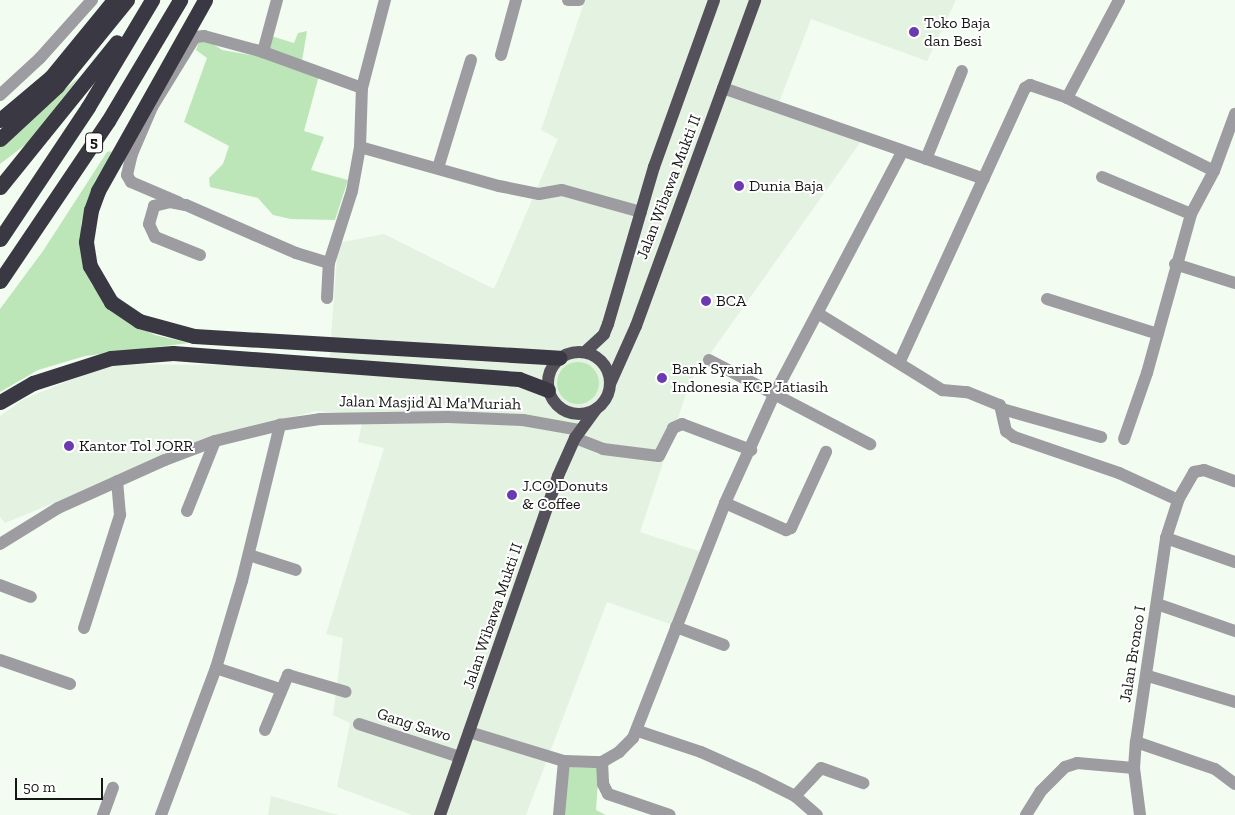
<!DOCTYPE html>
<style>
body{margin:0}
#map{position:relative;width:1235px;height:815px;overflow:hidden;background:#f2fcf1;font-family:"Zilla Slab",serif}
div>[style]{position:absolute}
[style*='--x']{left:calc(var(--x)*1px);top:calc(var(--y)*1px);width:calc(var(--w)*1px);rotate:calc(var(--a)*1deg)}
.built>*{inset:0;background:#e3f2e1}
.green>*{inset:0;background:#bce6b7}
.round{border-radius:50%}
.minor>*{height:12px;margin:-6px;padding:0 6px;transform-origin:6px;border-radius:6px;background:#9d9ca1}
.major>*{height:12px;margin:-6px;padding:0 6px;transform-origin:6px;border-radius:6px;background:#54515a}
.major>.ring{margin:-6px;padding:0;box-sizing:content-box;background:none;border:12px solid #54515a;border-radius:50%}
.highway>*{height:15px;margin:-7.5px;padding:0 7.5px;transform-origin:7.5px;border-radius:7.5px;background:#3a3842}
.dots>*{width:14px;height:14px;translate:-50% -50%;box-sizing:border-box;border:2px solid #fff;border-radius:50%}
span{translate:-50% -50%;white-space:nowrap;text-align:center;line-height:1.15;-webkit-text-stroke:4px #fff;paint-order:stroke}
.shield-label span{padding:1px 4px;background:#fff;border:1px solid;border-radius:4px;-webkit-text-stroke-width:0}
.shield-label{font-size:15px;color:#141714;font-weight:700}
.poi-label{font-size:16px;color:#141714}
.left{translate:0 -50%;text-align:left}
.street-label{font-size:16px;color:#141714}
.scale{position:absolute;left:15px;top:778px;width:88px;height:22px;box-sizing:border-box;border:2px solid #141714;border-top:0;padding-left:6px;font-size:15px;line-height:18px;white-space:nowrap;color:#141714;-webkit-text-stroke:4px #fff;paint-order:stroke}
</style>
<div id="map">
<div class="built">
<i style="clip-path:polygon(585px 0,956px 0,927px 61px,811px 19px,777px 108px,862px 140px,690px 382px,640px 532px,701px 552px,673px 625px,607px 602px,526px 815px,412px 815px,337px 787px,350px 723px,333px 715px,343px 638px,326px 634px,384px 448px,358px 442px,364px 415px,316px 411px,216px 436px,5px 523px,0 517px,0 416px,24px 399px,110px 364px,329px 366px,338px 243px,384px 234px,494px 289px,558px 139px,541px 130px)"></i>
<i style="clip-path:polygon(271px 796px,338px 815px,268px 815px)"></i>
</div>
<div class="green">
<i style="clip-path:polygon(203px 30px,213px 44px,222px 50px,267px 58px,271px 36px,294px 43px,298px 33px,307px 31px,301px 67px,320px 72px,304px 131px,324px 137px,311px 170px,348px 180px,335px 220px,291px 219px,273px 215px,258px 198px,210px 187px,209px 178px,223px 164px,229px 146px,184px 122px,207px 58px,196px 50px)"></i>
<i style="clip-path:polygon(79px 77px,29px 142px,0 164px,0 147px)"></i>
<i style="clip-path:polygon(111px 151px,112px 155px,95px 181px,81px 223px,82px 265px,92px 285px,126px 321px,155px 335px,189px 343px,85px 356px,38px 370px,0 392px,0 309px,43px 251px,107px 152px)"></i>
<i class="round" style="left:557px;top:362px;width:42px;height:42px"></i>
<i style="clip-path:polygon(568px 767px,599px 768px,596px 810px,606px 815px,564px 815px)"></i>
</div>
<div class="minor">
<i style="--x:277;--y:0;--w:54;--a:105.1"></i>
<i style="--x:263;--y:52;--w:105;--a:20"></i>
<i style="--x:568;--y:0;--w:11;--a:0"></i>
<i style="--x:501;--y:55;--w:57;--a:-74.7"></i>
<i style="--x:723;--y:88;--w:276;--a:19.2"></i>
<i style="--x:0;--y:95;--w:54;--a:-42.8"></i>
<i style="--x:40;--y:58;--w:78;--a:-48.1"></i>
<i style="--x:1067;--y:98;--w:111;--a:-62"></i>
<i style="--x:360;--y:147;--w:144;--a:15.7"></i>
<i style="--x:499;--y:186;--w:41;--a:11.3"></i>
<i style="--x:539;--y:194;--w:23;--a:-10"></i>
<i style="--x:562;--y:190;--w:82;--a:15.6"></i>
<i style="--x:926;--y:159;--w:95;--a:-67.8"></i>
<i style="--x:438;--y:168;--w:113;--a:-73"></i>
<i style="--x:1102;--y:177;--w:96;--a:22.6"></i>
<i style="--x:178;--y:202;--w:51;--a:-156.9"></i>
<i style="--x:131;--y:182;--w:8;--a:-120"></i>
<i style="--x:127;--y:175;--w:22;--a:-77"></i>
<i style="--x:132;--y:154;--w:51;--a:-66.9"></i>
<i style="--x:152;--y:107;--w:82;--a:-58.4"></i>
<i style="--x:195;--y:37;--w:9;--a:-6"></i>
<i style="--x:204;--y:36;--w:61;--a:15.2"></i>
<i style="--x:200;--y:255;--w:48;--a:-158.2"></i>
<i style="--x:155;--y:237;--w:14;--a:-115"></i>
<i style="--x:149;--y:224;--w:19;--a:-74"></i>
<i style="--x:154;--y:206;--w:16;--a:-14"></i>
<i style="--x:170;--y:202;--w:16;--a:11"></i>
<i style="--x:186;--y:205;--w:120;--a:23.6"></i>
<i style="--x:296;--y:253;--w:34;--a:17"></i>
<i style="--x:1175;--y:264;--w:63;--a:17.6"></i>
<i style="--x:327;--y:298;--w:35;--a:-87"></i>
<i style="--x:329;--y:263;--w:76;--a:-72.3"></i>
<i style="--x:352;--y:191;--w:45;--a:-79.7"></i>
<i style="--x:360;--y:147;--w:59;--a:-88.1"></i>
<i style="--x:362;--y:88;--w:91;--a:-75.4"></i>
<i style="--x:1047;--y:299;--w:116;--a:17.5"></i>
<i style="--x:819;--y:314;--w:145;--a:31.7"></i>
<i style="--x:942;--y:390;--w:25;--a:5"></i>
<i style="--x:967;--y:392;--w:35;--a:22"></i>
<i style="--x:1000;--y:405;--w:27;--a:77"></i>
<i style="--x:1006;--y:431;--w:10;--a:37"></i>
<i style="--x:1014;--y:437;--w:111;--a:18.9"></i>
<i style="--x:1119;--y:473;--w:65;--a:24.6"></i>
<i style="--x:709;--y:360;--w:182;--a:27.6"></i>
<i style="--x:900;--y:361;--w:300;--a:-65.4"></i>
<i style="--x:1025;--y:88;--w:6;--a:-31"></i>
<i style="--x:1030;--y:85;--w:39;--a:19"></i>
<i style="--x:1067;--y:98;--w:164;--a:26.4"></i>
<i style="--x:1002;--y:409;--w:103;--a:15.8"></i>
<i style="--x:575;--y:438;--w:30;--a:21"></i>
<i style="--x:603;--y:449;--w:56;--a:7.1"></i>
<i style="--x:659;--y:456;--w:31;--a:-63"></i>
<i style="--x:673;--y:428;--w:10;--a:-24"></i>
<i style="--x:682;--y:424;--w:74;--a:20.6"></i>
<i style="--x:1124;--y:439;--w:70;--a:-70.8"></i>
<i style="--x:1147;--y:373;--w:165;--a:-74.5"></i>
<i style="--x:1191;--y:214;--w:49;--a:-61.9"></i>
<i style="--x:1214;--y:171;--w:61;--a:-69.8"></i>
<i style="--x:725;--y:503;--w:67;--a:23.9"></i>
<i style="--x:786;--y:530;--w:5;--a:-22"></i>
<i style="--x:791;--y:528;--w:84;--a:-65.3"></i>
<i style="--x:187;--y:511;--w:75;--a:-68.2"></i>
<i style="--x:1166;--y:538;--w:73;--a:19.2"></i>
<i style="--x:0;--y:544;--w:68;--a:-31.8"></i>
<i style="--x:58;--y:508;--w:117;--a:-24.2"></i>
<i style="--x:165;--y:460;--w:53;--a:-20.8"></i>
<i style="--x:215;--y:441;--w:67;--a:-13.8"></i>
<i style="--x:280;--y:425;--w:40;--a:-8.5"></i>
<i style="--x:320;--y:419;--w:128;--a:-0.9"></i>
<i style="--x:448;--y:417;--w:75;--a:2.3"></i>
<i style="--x:523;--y:420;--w:58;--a:10"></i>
<i style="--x:249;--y:555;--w:49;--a:17.7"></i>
<i style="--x:0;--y:585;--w:33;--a:21"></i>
<i style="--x:1157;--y:604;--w:83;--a:19.1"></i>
<i style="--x:676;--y:627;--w:51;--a:20.6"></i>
<i style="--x:84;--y:628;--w:119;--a:-72.3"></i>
<i style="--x:120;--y:515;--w:34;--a:-95"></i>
<i style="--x:0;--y:660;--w:74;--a:18.9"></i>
<i style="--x:216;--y:668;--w:67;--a:18.2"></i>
<i style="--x:1148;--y:676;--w:91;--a:16.6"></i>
<i style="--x:359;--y:724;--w:106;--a:18.1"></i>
<i style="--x:265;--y:730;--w:60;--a:-67.3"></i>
<i style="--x:288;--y:675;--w:60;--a:16.3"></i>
<i style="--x:638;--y:731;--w:66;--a:18.4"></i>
<i style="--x:701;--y:752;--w:59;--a:24"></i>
<i style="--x:755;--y:776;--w:45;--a:26.6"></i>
<i style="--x:795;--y:796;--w:29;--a:41"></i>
<i style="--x:469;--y:732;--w:99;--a:17"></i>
<i style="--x:564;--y:761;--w:38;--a:2"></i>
<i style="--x:602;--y:762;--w:20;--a:-30"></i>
<i style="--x:619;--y:752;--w:20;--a:-45"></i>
<i style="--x:633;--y:738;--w:252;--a:-68.6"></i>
<i style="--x:725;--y:503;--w:119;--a:-65.6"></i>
<i style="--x:774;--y:395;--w:275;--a:-62.2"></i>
<i style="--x:1136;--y:742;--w:83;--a:18.9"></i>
<i style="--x:1215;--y:769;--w:25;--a:37"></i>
<i style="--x:602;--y:762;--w:22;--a:87"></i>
<i style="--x:603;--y:784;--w:11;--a:63"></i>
<i style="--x:608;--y:794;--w:65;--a:18.7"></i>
<i style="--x:795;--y:796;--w:38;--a:-47"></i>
<i style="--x:821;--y:768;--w:45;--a:19.7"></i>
<i style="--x:103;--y:815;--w:29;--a:-70"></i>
<i style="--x:161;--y:815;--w:157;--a:-69.5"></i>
<i style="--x:216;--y:668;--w:91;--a:-73.4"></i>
<i style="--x:242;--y:581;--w:161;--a:-76.3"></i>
<i style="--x:559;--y:815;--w:54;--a:-84.7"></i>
<i style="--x:1026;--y:815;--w:28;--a:-58"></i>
<i style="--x:1041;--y:791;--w:34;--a:-45"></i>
<i style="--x:1065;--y:767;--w:13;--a:-18"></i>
<i style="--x:1077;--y:763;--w:57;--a:5"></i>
<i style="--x:1140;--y:815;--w:47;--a:-97.3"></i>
<i style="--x:1134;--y:768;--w:26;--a:-86"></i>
<i style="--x:1136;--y:742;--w:206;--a:-81.6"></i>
<i style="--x:1166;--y:538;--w:40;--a:-72"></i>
<i style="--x:1178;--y:500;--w:32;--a:-60"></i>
<i style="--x:1194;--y:472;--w:10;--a:-11"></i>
<i style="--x:1204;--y:470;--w:33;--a:20"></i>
</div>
<div class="major">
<i class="ring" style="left:548px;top:352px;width:50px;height:50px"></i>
<i style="--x:585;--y:352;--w:26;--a:-43"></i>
<i style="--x:604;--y:334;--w:11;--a:-68"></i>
<i style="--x:608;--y:324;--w:164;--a:-73.7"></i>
<i style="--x:654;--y:167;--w:177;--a:-70.2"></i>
<i style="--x:610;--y:384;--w:64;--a:-65.9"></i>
<i style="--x:636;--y:326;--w:347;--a:-69.9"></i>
<i style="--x:440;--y:815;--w:359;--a:-70.8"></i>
<i style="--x:558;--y:476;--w:42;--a:-65.9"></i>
<i style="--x:575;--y:438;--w:36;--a:-54"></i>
</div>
<div class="highway">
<i style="--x:205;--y:0;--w:219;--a:119.3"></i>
<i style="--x:98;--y:191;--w:20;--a:110"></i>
<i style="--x:91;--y:210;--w:32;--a:99"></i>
<i style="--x:86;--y:242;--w:24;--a:81"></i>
<i style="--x:90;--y:266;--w:42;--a:59.7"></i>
<i style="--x:111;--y:302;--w:34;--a:34"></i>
<i style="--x:139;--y:321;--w:57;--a:15.3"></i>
<i style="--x:194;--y:336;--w:366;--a:3.4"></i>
<i style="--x:0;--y:120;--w:67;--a:-40.1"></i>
<i style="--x:51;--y:77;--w:99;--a:-50.7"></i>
<i style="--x:0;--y:139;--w:78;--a:-42.9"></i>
<i style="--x:57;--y:86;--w:111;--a:-50.9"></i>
<i style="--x:0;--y:187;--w:186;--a:-51.1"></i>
<i style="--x:0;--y:239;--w:159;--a:-56.3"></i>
<i style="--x:88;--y:107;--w:125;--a:-59.1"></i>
<i style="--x:0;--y:281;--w:193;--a:-56"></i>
<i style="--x:108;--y:121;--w:141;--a:-59.2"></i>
<i style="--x:0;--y:402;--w:38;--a:-30"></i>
<i style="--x:33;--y:383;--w:82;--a:-17.8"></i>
<i style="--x:111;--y:358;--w:62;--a:-4.6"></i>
<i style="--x:173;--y:353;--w:347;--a:4.3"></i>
<i style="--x:519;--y:379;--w:31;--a:21"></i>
</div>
<div class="dots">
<i style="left:914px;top:32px;background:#6b39b0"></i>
<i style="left:739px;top:186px;background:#6b39b0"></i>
<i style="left:706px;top:301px;background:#6b39b0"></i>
<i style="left:662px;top:378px;background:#6b39b0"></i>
<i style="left:69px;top:446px;background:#6b39b0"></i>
<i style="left:512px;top:495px;background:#6b39b0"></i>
</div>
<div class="shield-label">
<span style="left:94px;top:143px">5</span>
</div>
<div class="poi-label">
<span class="left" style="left:924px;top:32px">Toko Baja<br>dan Besi</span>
<span class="left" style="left:749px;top:186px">Dunia Baja</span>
<span class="left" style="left:716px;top:301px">BCA</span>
<span class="left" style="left:672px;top:378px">Bank Syariah<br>Indonesia KCP Jatiasih</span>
<span class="left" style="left:79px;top:446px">Kantor Tol JORR</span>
<span class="left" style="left:522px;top:495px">J.CO Donuts<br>&amp; Coffee</span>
</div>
<div class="street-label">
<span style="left:669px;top:187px;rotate:-69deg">Jalan Wibawa Mukti II</span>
<span style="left:430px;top:403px;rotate:1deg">Jalan Masjid Al Ma'Muriah</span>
<span style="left:493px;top:616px;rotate:-71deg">Jalan Wibawa Mukti II</span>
<span style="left:1133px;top:654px;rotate:-81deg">Jalan Bronco I</span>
<span style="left:414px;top:725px;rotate:18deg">Gang Sawo</span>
</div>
<div class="scale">50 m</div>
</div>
